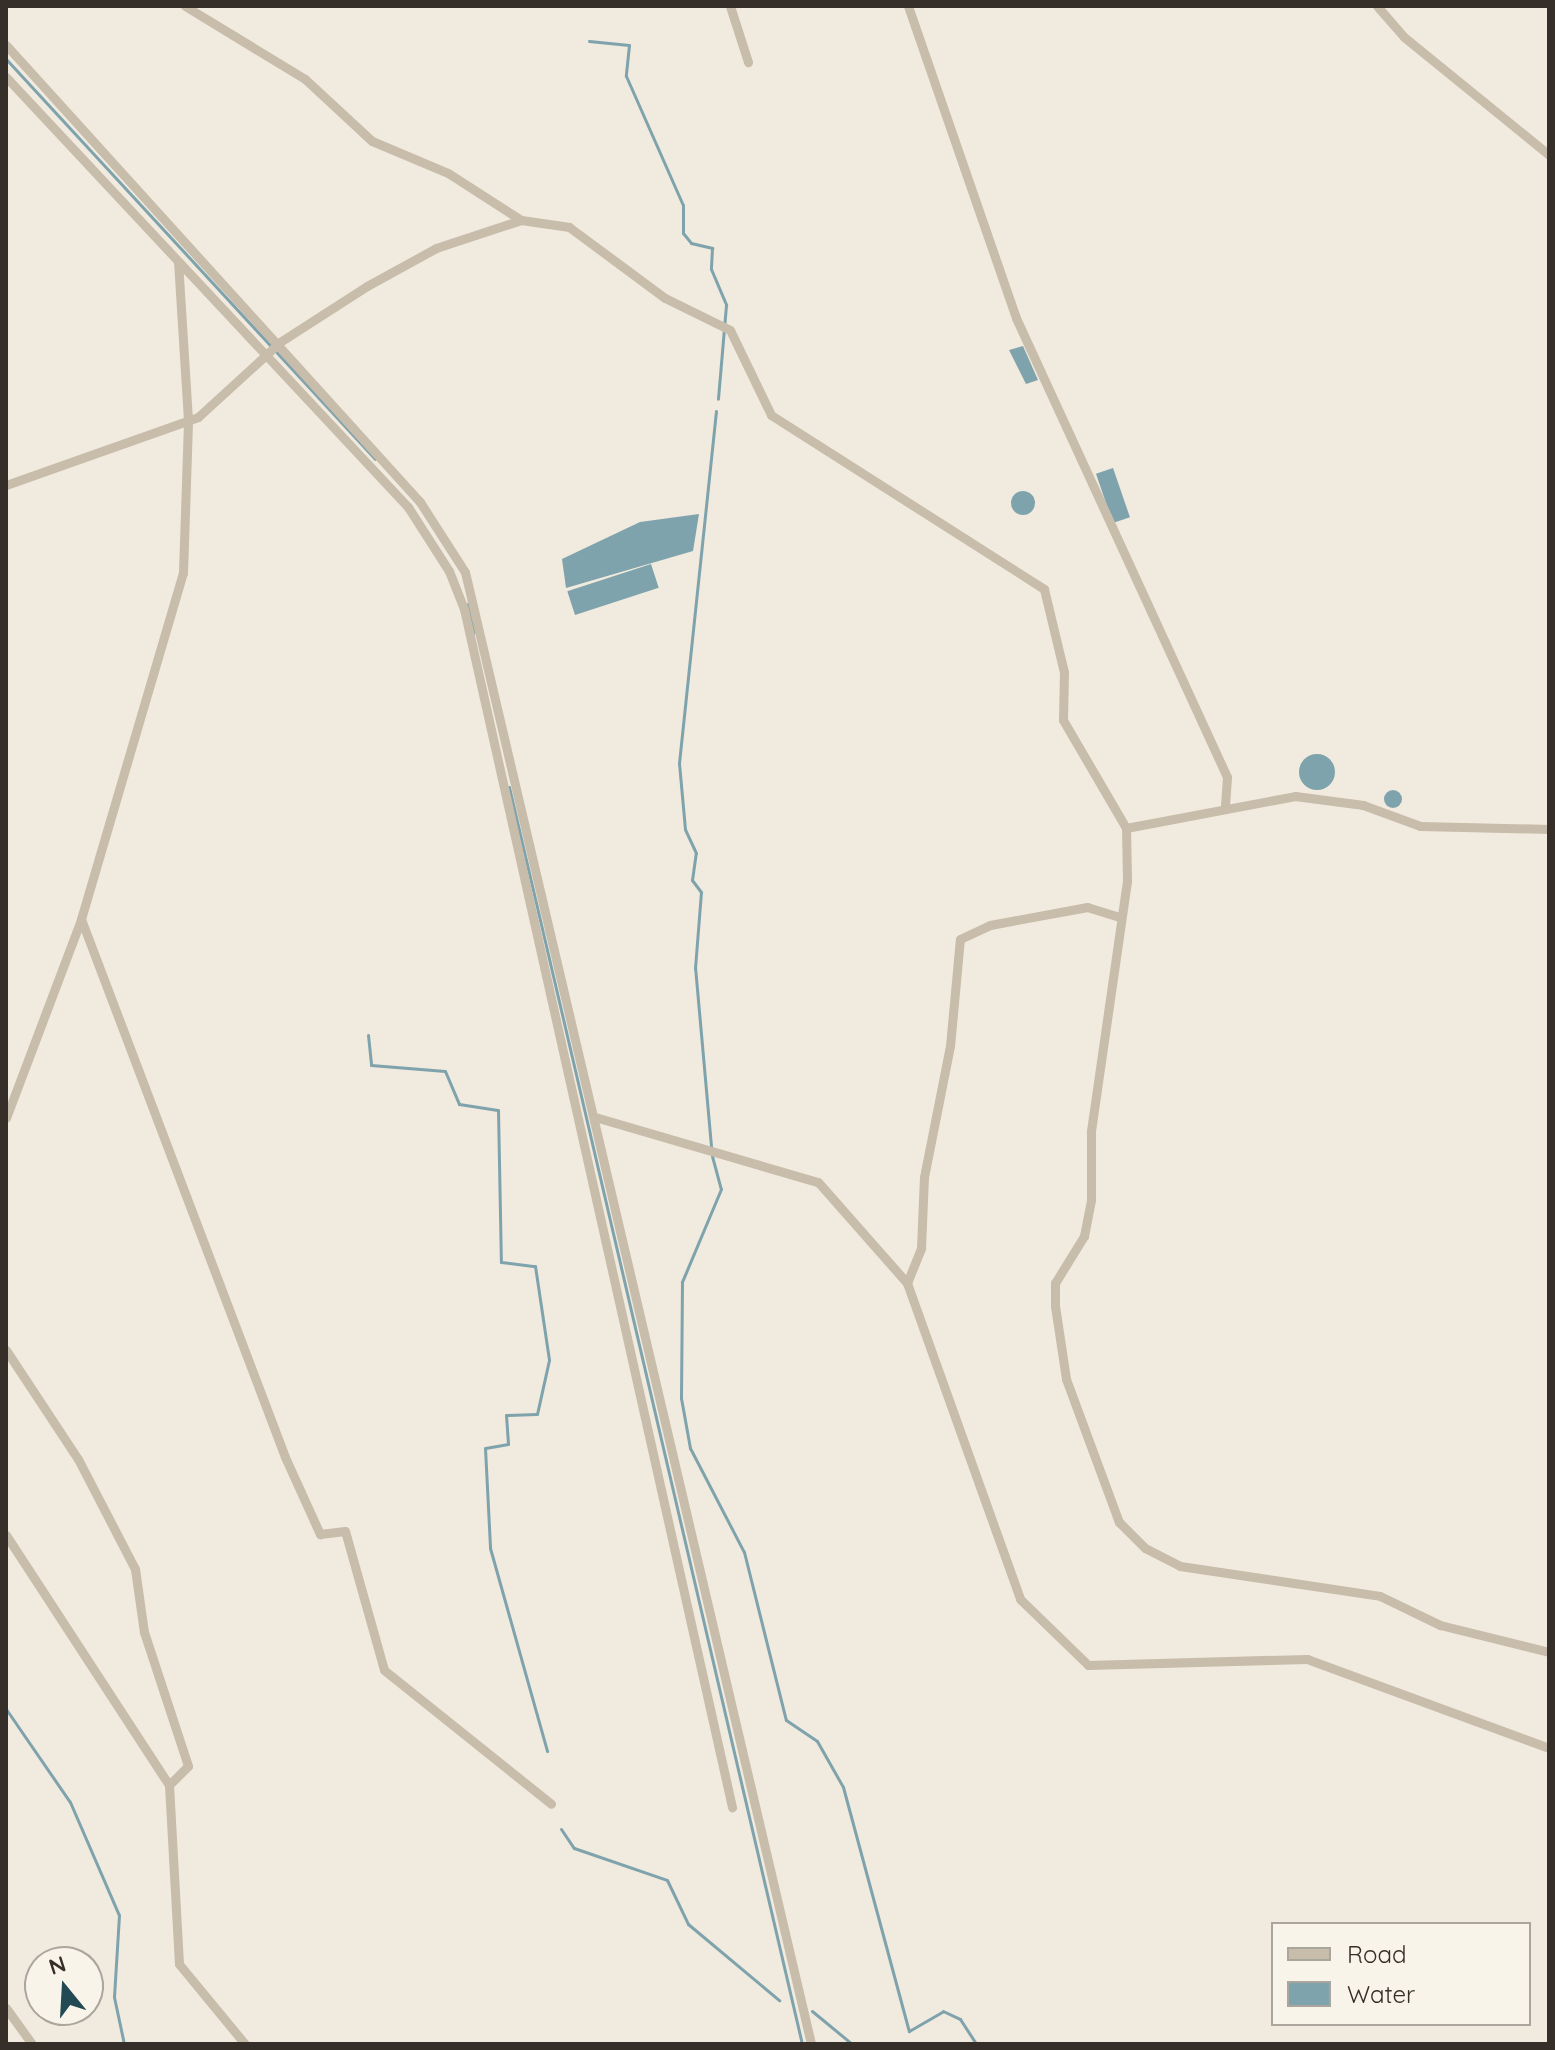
<!DOCTYPE html>
<style>
body{margin:0}
#map{position:relative;width:1555px;height:2050px;overflow:hidden;background:#f1eade;font-family:Quicksand,sans-serif}
div>[style]{position:absolute}
[style*='--x']{left:calc(var(--x)*1px);top:calc(var(--y)*1px);width:calc(var(--w)*1px);rotate:calc(var(--a)*1deg)}
.water>*{inset:0;background:#7fa3ac;transform-origin:0 0}
.round{border-radius:50%}
.stream>*{height:3px;margin:-1.5px;padding:0 1.5px;transform-origin:1.5px;border-radius:1.5px;background:#7fa3ac}
.street>*{height:9px;margin:-4.5px;padding:0 4.5px;transform-origin:4.5px;border-radius:4.5px;background:#c8bcaa}
span{translate:-50% -50%;white-space:nowrap;text-align:center;line-height:1.15;-webkit-text-stroke:7px #f8f4ea;paint-order:stroke}
.frame{position:absolute;inset:0;border:8px solid #362f29;pointer-events:none}
.legend{position:absolute;left:1271px;top:1922px;width:260px;height:104px;box-sizing:border-box;background:#f8f4ea;border:2px solid #aaa59d;margin:0;padding:10px 14px;list-style:none;font-size:24px;color:#362f29}
.legend li{display:flex;align-items:center;gap:16px;height:40px}
.legend b{width:40px;border:2px solid #aaa59d}
.north{position:absolute;left:24px;top:1946px;width:80px;height:80px;box-sizing:border-box;background:#f8f4ea;border:2px solid #aaa59d;border-radius:50%;rotate:342deg;font-size:22px;font-weight:700;line-height:32px;text-align:center;color:#362f29}
.north::after{content:'';display:block;margin:auto;width:28px;height:36px;background:#224a55;clip-path:polygon(50% 0,100% 100%,50% 72%,0 100%)}
</style>
<div id="map">
<div class="water">
<i style="clip-path:polygon(1023px 346px,1038px 380px,1026px 384px,1009px 350px)"></i>
<i style="left:1113px;top:468px;width:52px;height:18px;rotate:71deg"></i>
<i class="round" style="left:1011px;top:491px;width:24px;height:24px"></i>
<i style="clip-path:polygon(699px 514px,693px 551px,566px 588px,562px 559px,640px 522px)"></i>
<i style="left:651px;top:564px;width:25px;height:88px;rotate:72deg"></i>
<i class="round" style="left:1299px;top:754px;width:36px;height:36px"></i>
<i class="round" style="left:1384px;top:790px;width:18px;height:18px"></i>
</div>
<div class="stream">
<i style="--x:589;--y:41;--w:40;--a:5.7"></i>
<i style="--x:629;--y:45;--w:31;--a:96"></i>
<i style="--x:626;--y:76;--w:141;--a:66.2"></i>
<i style="--x:683;--y:205;--w:28;--a:90"></i>
<i style="--x:683;--y:233;--w:13;--a:51"></i>
<i style="--x:691;--y:243;--w:22;--a:13"></i>
<i style="--x:712;--y:248;--w:21;--a:93"></i>
<i style="--x:711;--y:269;--w:39;--a:67"></i>
<i style="--x:726;--y:305;--w:94;--a:94.9"></i>
<i style="--x:6;--y:59;--w:544;--a:47.31"></i>
<i style="--x:468;--y:604;--w:29;--a:78"></i>
<i style="--x:509;--y:787;--w:1291;--a:76.88"></i>
<i style="--x:368;--y:1035;--w:30;--a:84"></i>
<i style="--x:371;--y:1065;--w:74;--a:4.6"></i>
<i style="--x:445;--y:1071;--w:36;--a:67"></i>
<i style="--x:459;--y:1104;--w:39;--a:9"></i>
<i style="--x:498;--y:1110;--w:152;--a:88.9"></i>
<i style="--x:501;--y:1262;--w:34;--a:7"></i>
<i style="--x:535;--y:1266;--w:95;--a:81.5"></i>
<i style="--x:549;--y:1360;--w:55;--a:102.5"></i>
<i style="--x:537;--y:1414;--w:31;--a:178"></i>
<i style="--x:506;--y:1415;--w:29;--a:86"></i>
<i style="--x:508;--y:1444;--w:23;--a:170"></i>
<i style="--x:485;--y:1448;--w:100;--a:87.1"></i>
<i style="--x:490;--y:1548;--w:211;--a:74.3"></i>
<i style="--x:711;--y:1146;--w:179;--a:-95.1"></i>
<i style="--x:695;--y:968;--w:76;--a:-85.5"></i>
<i style="--x:701;--y:892;--w:15;--a:-127"></i>
<i style="--x:692;--y:880;--w:27;--a:-82"></i>
<i style="--x:696;--y:853;--w:26;--a:-115"></i>
<i style="--x:685;--y:829;--w:66;--a:-95.2"></i>
<i style="--x:679;--y:763;--w:354;--a:-84"></i>
<i style="--x:712;--y:1156;--w:34;--a:75"></i>
<i style="--x:721;--y:1189;--w:101;--a:112.8"></i>
<i style="--x:682;--y:1282;--w:116;--a:90.5"></i>
<i style="--x:681;--y:1398;--w:51;--a:79.8"></i>
<i style="--x:690;--y:1448;--w:117;--a:62.6"></i>
<i style="--x:744;--y:1552;--w:173;--a:76"></i>
<i style="--x:786;--y:1720;--w:37;--a:34"></i>
<i style="--x:817;--y:1741;--w:53;--a:60.5"></i>
<i style="--x:843;--y:1787;--w:253;--a:74.9"></i>
<i style="--x:909;--y:2031;--w:39;--a:-30"></i>
<i style="--x:943;--y:2011;--w:19;--a:25"></i>
<i style="--x:960;--y:2019;--w:30;--a:57"></i>
<i style="--x:6;--y:1709;--w:113;--a:55.5"></i>
<i style="--x:70;--y:1802;--w:123;--a:66.6"></i>
<i style="--x:119;--y:1915;--w:82;--a:93.5"></i>
<i style="--x:114;--y:1997;--w:48;--a:78"></i>
<i style="--x:561;--y:1829;--w:23;--a:56"></i>
<i style="--x:574;--y:1848;--w:98;--a:19"></i>
<i style="--x:667;--y:1880;--w:49;--a:64.5"></i>
<i style="--x:688;--y:1924;--w:119;--a:39.9"></i>
<i style="--x:812;--y:2011;--w:52;--a:39.5"></i>
</div>
<div class="street">
<i style="--x:185;--y:6;--w:140;--a:31.3"></i>
<i style="--x:305;--y:79;--w:91;--a:42.8"></i>
<i style="--x:372;--y:141;--w:82;--a:22.8"></i>
<i style="--x:448;--y:173;--w:87;--a:32.8"></i>
<i style="--x:730;--y:6;--w:59;--a:72.2"></i>
<i style="--x:908;--y:6;--w:330;--a:70.9"></i>
<i style="--x:1016;--y:318;--w:505;--a:65.31"></i>
<i style="--x:1227;--y:777;--w:30;--a:94"></i>
<i style="--x:1377;--y:6;--w:41;--a:48.9"></i>
<i style="--x:1404;--y:37;--w:187;--a:39.1"></i>
<i style="--x:6;--y:45;--w:617;--a:47.83"></i>
<i style="--x:420;--y:502;--w:83;--a:57.3"></i>
<i style="--x:465;--y:572;--w:1512;--a:76.77"></i>
<i style="--x:6;--y:77;--w:589;--a:46.93"></i>
<i style="--x:408;--y:507;--w:76;--a:57.4"></i>
<i style="--x:449;--y:571;--w:41;--a:68.5"></i>
<i style="--x:464;--y:609;--w:1228;--a:77.39"></i>
<i style="--x:6;--y:485;--w:204;--a:-19.5"></i>
<i style="--x:198;--y:417;--w:111;--a:-42.4"></i>
<i style="--x:280;--y:342;--w:103;--a:-32.8"></i>
<i style="--x:367;--y:286;--w:79;--a:-28.8"></i>
<i style="--x:436;--y:248;--w:89;--a:-18.2"></i>
<i style="--x:521;--y:220;--w:49;--a:8.3"></i>
<i style="--x:569;--y:227;--w:119;--a:36.5"></i>
<i style="--x:665;--y:298;--w:72;--a:26.2"></i>
<i style="--x:730;--y:330;--w:94;--a:64.2"></i>
<i style="--x:771;--y:415;--w:324;--a:32.5"></i>
<i style="--x:1044;--y:589;--w:85;--a:76.5"></i>
<i style="--x:1064;--y:672;--w:48;--a:91.2"></i>
<i style="--x:1063;--y:720;--w:125;--a:59.7"></i>
<i style="--x:1126;--y:828;--w:53;--a:88.9"></i>
<i style="--x:1127;--y:881;--w:253;--a:98.2"></i>
<i style="--x:1091;--y:1131;--w:69;--a:90"></i>
<i style="--x:1091;--y:1200;--w:37;--a:101"></i>
<i style="--x:1084;--y:1236;--w:55;--a:121.7"></i>
<i style="--x:1055;--y:1283;--w:23;--a:90"></i>
<i style="--x:1055;--y:1306;--w:74;--a:81.4"></i>
<i style="--x:1066;--y:1379;--w:153;--a:69.7"></i>
<i style="--x:1119;--y:1522;--w:37;--a:45"></i>
<i style="--x:1145;--y:1548;--w:39;--a:27"></i>
<i style="--x:1180;--y:1566;--w:202;--a:8.5"></i>
<i style="--x:1380;--y:1596;--w:67;--a:25.8"></i>
<i style="--x:1440;--y:1625;--w:112;--a:13.9"></i>
<i style="--x:1126;--y:828;--w:172;--a:-10.7"></i>
<i style="--x:1295;--y:796;--w:69;--a:7.5"></i>
<i style="--x:1363;--y:805;--w:61;--a:20.2"></i>
<i style="--x:1420;--y:826;--w:129;--a:1.3"></i>
<i style="--x:81;--y:919;--w:575;--a:69.23"></i>
<i style="--x:285;--y:1457;--w:85;--a:65.6"></i>
<i style="--x:320;--y:1534;--w:25;--a:-7"></i>
<i style="--x:345;--y:1531;--w:144;--a:74.3"></i>
<i style="--x:384;--y:1670;--w:214;--a:38.7"></i>
<i style="--x:595;--y:1117;--w:232;--a:16.3"></i>
<i style="--x:818;--y:1182;--w:135;--a:48.6"></i>
<i style="--x:907;--y:1283;--w:336;--a:70.3"></i>
<i style="--x:1020;--y:1599;--w:95;--a:44.1"></i>
<i style="--x:1088;--y:1665;--w:219;--a:-1.6"></i>
<i style="--x:1307;--y:1659;--w:258;--a:20.2"></i>
<i style="--x:6;--y:1118;--w:213;--a:-69.3"></i>
<i style="--x:81;--y:919;--w:361;--a:-73.6"></i>
<i style="--x:183;--y:573;--w:153;--a:-88.1"></i>
<i style="--x:188;--y:420;--w:158;--a:-93.6"></i>
<i style="--x:907;--y:1283;--w:38;--a:-68"></i>
<i style="--x:921;--y:1248;--w:71;--a:-87.6"></i>
<i style="--x:924;--y:1177;--w:134;--a:-78.8"></i>
<i style="--x:950;--y:1046;--w:107;--a:-84.7"></i>
<i style="--x:960;--y:939;--w:33;--a:-25"></i>
<i style="--x:990;--y:925;--w:99;--a:-10.5"></i>
<i style="--x:1087;--y:907;--w:34;--a:17"></i>
<i style="--x:6;--y:1350;--w:131;--a:56.6"></i>
<i style="--x:78;--y:1459;--w:124;--a:62.6"></i>
<i style="--x:135;--y:1569;--w:64;--a:81.9"></i>
<i style="--x:144;--y:1632;--w:141;--a:71.8"></i>
<i style="--x:188;--y:1766;--w:27;--a:135"></i>
<i style="--x:6;--y:1535;--w:298;--a:56.9"></i>
<i style="--x:169;--y:1785;--w:179;--a:86.8"></i>
<i style="--x:179;--y:1964;--w:104;--a:50.5"></i>
<i style="--x:6;--y:2008;--w:44;--a:54.2"></i>
</div>
<div class="frame"></div>
<ul class="legend">
<li><b style="height:10px;background:#c8bcaa"></b>Road</li>
<li><b style="height:22px;background:#7fa3ac"></b>Water</li>
</ul>
<div class="north">N</div>
</div>
